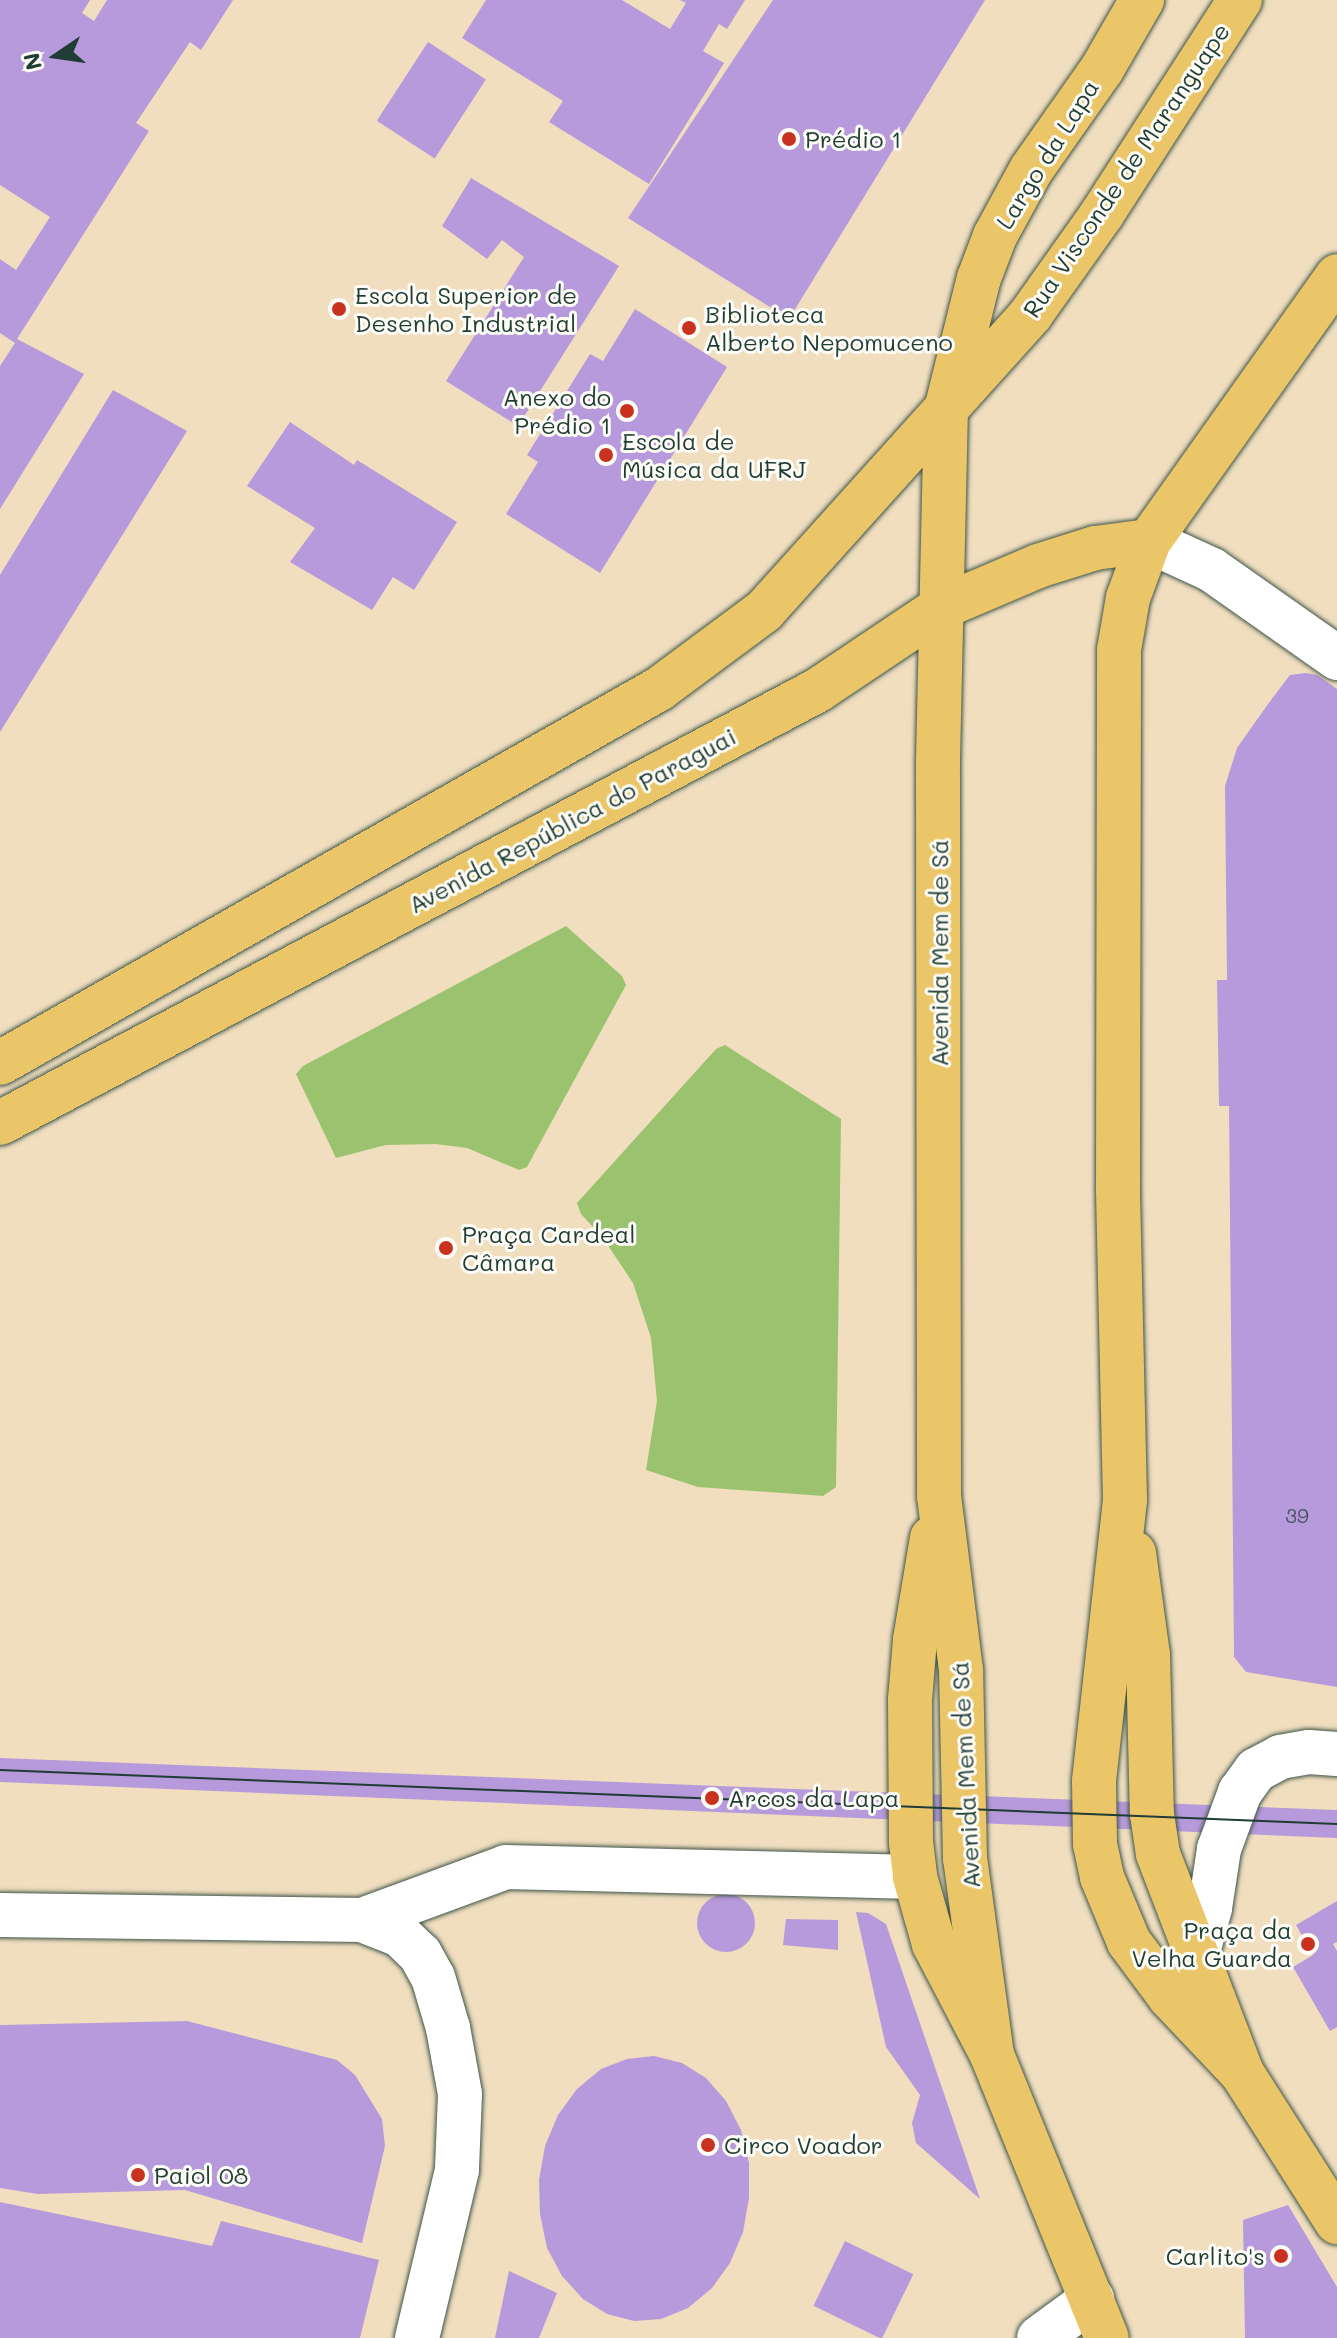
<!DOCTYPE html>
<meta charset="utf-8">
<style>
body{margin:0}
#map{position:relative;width:1337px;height:2338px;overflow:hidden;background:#f0debf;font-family:Mali,sans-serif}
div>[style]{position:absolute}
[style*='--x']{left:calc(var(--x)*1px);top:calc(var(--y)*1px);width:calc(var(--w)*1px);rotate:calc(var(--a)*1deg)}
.green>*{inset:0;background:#9bc36f}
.building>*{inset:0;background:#b79adb;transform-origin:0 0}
.round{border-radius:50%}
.roads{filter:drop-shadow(0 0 2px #3e5549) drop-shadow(0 0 2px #3e5549)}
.minor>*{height:44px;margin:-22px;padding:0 22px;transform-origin:22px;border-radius:22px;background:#fff}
.major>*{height:44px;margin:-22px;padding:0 22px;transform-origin:22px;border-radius:22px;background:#eac669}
.tram>*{height:2px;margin:-1px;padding:0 1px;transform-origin:1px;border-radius:1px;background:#1f3d34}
.dots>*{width:22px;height:22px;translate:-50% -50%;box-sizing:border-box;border:4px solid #fdfcf7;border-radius:50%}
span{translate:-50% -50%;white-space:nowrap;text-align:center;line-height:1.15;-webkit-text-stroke:6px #fdfcf7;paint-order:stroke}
.number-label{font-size:20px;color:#45545e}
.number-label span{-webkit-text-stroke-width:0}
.poi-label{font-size:24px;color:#1f3d34}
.left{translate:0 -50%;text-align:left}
.right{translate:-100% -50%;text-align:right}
.street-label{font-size:24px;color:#1f3d34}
.north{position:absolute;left:16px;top:16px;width:80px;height:80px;-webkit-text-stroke:6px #fdfcf7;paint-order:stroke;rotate:257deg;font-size:22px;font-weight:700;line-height:32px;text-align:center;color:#1f3d34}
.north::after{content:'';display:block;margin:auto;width:28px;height:36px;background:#1f3d34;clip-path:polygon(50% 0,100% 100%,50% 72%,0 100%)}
</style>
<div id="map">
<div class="green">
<i style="clip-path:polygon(566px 926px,622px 976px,626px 985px,527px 1167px,519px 1170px,467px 1148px,436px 1144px,386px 1145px,336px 1158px,296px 1074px,303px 1066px)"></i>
<i style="clip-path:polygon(725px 1045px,841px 1119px,836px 1487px,823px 1496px,698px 1487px,646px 1470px,657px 1401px,651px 1338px,633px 1283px,603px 1238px,581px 1214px,577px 1203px,716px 1049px)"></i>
</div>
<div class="building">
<i style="clip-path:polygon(0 0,90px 0,82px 13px,94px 21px,107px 0,233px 0,201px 50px,190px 42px,136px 123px,149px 131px,17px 339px,84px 374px,0 509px,0 366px,15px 343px,0 333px,0 259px,16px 270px,50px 217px,0 185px)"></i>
<i style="clip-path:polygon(486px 0,622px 0,670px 29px,686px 3px,680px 0,745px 0,727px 29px,719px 24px,703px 51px,724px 63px,649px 184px,549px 122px,563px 101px,462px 38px)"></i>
<i style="clip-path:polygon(773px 0,985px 0,789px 319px,628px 218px)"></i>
<i style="left:428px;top:42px;width:69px;height:94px;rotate:33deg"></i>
<i style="clip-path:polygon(471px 178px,619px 266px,518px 426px,446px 381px,524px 257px,502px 240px,487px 259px,442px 226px)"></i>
<i style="clip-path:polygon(635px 309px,727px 367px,600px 573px,506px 514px,538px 462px,527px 455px,590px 354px,603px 361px)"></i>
<i style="clip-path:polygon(113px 390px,187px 431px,0 732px,0 575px)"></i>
<i style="clip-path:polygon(290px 422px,354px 465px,357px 460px,457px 522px,414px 590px,393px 577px,372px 610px,290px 562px,315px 528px,247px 486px)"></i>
<i style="clip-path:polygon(1306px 673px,1317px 675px,1337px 689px,1337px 1687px,1246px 1672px,1234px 1657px,1229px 1106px,1219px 1106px,1217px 980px,1227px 980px,1225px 786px,1237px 748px,1268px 704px,1290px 675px)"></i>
<i style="clip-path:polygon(0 1758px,1337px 1810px,1337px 1838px,0 1782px)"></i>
<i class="round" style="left:697px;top:1894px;width:58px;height:58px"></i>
<i style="clip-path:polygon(1337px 1901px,1337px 1942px,1333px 1944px,1337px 1951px,1337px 2027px,1330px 2031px,1293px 1967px,1313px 1955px,1296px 1925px)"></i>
<i style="clip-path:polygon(856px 1912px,868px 1913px,886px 1924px,980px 2199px,916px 2143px,912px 2123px,920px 2095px,886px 2047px)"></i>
<i style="clip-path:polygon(786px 1919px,838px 1920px,838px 1950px,783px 1945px)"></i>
<i style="clip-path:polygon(187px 2021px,337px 2060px,355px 2075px,382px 2119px,385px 2146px,362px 2243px,185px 2190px,38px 2194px,0 2188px,0 2025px)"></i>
<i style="clip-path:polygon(654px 2056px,682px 2063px,706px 2078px,726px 2101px,741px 2130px,749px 2163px,749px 2198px,743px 2232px,730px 2263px,712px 2288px,688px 2308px,661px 2319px,634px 2321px,607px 2314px,583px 2299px,562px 2276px,547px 2248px,540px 2214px,539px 2180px,545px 2146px,558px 2115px,577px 2089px,601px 2069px,627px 2059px)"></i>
<i style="clip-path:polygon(0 2202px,212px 2246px,221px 2221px,379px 2260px,360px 2338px,0 2338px)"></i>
<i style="clip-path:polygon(1288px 2205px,1337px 2287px,1337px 2338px,1245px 2338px,1243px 2220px)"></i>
<i style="left:845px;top:2241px;width:76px;height:72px;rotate:26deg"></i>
<i style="clip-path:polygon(509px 2271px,557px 2293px,539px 2338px,495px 2338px)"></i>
</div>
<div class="roads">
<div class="minor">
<i style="--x:1149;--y:541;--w:69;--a:24.7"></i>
<i style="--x:1212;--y:570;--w:153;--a:35.1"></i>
<i style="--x:0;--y:1915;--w:362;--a:0.8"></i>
<i style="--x:362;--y:1920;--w:41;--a:21.5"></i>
<i style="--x:400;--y:1935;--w:28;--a:44"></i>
<i style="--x:420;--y:1954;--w:26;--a:61"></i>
<i style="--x:433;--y:1977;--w:53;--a:73.6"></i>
<i style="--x:448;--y:2028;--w:67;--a:79.7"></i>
<i style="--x:460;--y:2094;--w:76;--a:92.3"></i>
<i style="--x:457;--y:2170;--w:173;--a:103.4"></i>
<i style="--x:362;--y:1920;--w:153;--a:-20.2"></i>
<i style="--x:506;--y:1867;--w:409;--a:1.4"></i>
<i style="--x:1196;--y:1959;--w:53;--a:-74.6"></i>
<i style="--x:1210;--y:1908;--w:60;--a:-81.3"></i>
<i style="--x:1219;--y:1849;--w:61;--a:-69.8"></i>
<i style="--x:1240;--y:1792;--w:27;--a:-54"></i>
<i style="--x:1256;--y:1770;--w:27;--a:-28"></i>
<i style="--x:1280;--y:1757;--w:29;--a:-10"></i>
<i style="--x:1309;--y:1752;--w:28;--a:4"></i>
<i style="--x:1039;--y:2338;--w:66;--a:-36.3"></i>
</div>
<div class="major">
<i style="--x:0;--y:1063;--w:758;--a:-29.58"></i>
<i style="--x:659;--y:689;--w:131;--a:-36.6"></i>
<i style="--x:764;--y:611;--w:399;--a:-48"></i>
<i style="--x:1031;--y:314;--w:123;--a:-54.6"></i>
<i style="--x:1102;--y:214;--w:255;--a:-57.2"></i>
<i style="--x:0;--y:1123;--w:926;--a:-27.89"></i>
<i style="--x:818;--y:690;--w:149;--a:-33.8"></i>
<i style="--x:942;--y:607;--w:104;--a:-23.1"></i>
<i style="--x:1038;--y:566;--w:60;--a:-17.5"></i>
<i style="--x:1095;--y:548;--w:54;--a:-7.4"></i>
<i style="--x:932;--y:1538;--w:103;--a:99.5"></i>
<i style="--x:915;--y:1640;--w:60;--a:94.8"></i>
<i style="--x:910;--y:1700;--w:142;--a:89.6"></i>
<i style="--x:911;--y:1842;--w:35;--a:83"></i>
<i style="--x:915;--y:1877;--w:70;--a:74.2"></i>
<i style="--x:934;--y:1944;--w:125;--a:62.4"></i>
<i style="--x:992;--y:2055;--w:305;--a:67.9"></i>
<i style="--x:1134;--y:1553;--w:103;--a:82.2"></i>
<i style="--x:1148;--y:1655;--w:159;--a:88.6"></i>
<i style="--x:1152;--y:1814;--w:40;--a:81.5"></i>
<i style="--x:1158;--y:1854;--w:235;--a:69"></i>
<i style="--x:1242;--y:2073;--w:177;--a:57.5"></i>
<i style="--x:992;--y:2055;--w:199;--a:-97.8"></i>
<i style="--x:965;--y:1858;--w:188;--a:-91.2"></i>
<i style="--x:961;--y:1670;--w:175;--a:-97.2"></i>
<i style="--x:939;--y:1496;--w:736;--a:-90.08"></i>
<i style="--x:938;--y:760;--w:350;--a:-88.7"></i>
<i style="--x:946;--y:410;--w:136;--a:-76"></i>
<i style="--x:979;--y:278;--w:45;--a:-69.1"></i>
<i style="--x:995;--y:236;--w:75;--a:-61.4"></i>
<i style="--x:1031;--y:170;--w:123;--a:-54.9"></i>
<i style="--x:1102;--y:69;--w:80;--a:-59.9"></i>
<i style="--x:1242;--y:2073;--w:105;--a:-133.5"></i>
<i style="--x:1170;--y:1997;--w:69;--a:-126.7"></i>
<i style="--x:1129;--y:1942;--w:70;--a:-112.6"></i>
<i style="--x:1102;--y:1877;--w:34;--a:-102"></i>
<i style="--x:1095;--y:1844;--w:63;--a:-90.9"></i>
<i style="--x:1094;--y:1781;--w:283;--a:-83.7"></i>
<i style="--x:1125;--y:1500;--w:316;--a:-91.3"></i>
<i style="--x:1118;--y:1184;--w:534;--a:-89.89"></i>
<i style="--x:1119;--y:650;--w:53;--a:-80.2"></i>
<i style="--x:1128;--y:598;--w:61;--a:-69.8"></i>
<i style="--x:1149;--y:541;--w:325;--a:-54.6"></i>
</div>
</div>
<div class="tram">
<i style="--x:0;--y:1770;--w:1338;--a:2.31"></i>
</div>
<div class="dots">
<i style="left:789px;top:139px;background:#c8321e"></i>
<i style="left:339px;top:309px;background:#c8321e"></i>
<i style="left:689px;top:328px;background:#c8321e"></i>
<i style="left:627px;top:411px;background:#c8321e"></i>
<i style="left:606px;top:455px;background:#c8321e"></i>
<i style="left:446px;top:1248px;background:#c8321e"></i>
<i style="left:712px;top:1798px;background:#c8321e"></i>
<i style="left:1308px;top:1944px;background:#c8321e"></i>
<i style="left:708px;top:2145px;background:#c8321e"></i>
<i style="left:138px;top:2175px;background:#c8321e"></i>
<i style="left:1281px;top:2256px;background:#c8321e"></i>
</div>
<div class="number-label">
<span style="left:1297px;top:1515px">39</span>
</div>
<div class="poi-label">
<span class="left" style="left:805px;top:139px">Prédio 1</span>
<span class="left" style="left:355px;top:309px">Escola Superior de<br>Desenho Industrial</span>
<span class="left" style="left:705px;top:328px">Biblioteca<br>Alberto Nepomuceno</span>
<span class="right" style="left:611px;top:411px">Anexo do<br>Prédio 1</span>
<span class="left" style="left:622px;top:455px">Escola de<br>Música da UFRJ</span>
<span class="left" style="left:462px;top:1248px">Praça Cardeal<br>Câmara</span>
<span class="left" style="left:728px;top:1798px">Arcos da Lapa</span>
<span class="right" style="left:1292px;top:1944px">Praça da<br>Velha Guarda</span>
<span class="left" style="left:724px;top:2145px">Circo Voador</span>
<span class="left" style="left:154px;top:2175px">Paiol 08</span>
<span class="right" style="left:1265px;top:2256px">Carlito's</span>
</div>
<div class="street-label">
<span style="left:1047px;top:154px;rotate:-58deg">Largo da Lapa</span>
<span style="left:1126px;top:170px;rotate:-56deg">Rua Visconde de Maranguape</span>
<span style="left:572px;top:820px;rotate:-28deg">Avenida República do Paraguai</span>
<span style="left:939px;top:953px;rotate:-90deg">Avenida Mem de Sá</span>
<span style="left:965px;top:1775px;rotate:-93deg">Avenida Mem de Sá</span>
</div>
<div class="north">N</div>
</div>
